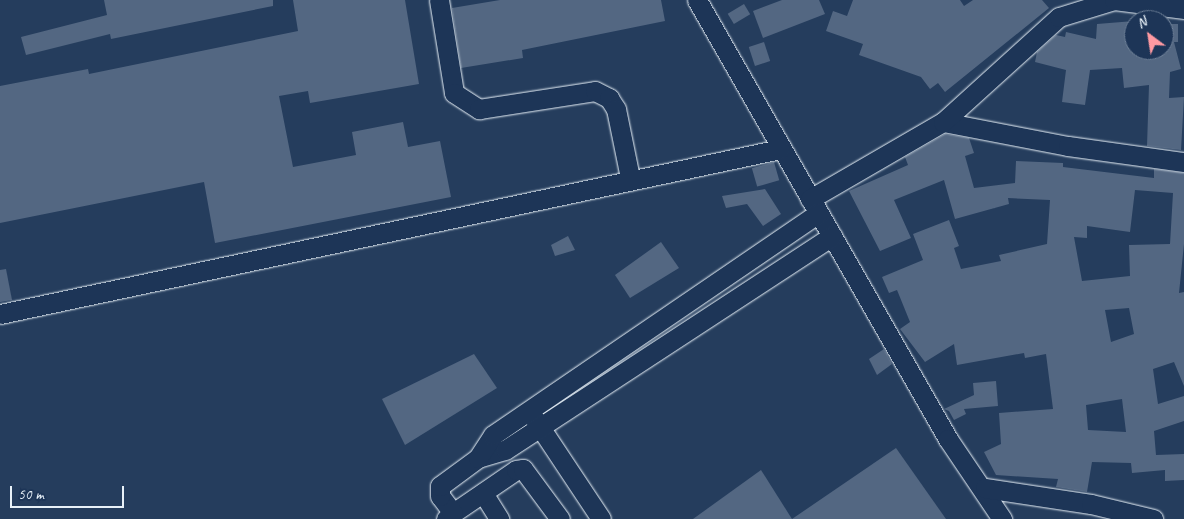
<!DOCTYPE html>
<style>
body{margin:0}
#map{position:relative;width:1184px;height:519px;overflow:hidden;background:#253d5d;font-family:Caveat,sans-serif}
div>[style]{position:absolute}
[style*='--x']{left:calc(var(--x)*1px);top:calc(var(--y)*1px);width:calc(var(--w)*1px);rotate:calc(var(--a)*1deg)}
.building>*{inset:0;background:#536782;transform-origin:0 0}
.roads{filter:drop-shadow(0 0 1px #e8f1f8) drop-shadow(0 0 1px #e8f1f8)}
.minor>*{height:19px;margin:-9.5px;padding:0 9.5px;transform-origin:9.5px;border-radius:9.5px;background:#1d3557}
span{translate:-50% -50%;white-space:nowrap;text-align:center;line-height:1.15;-webkit-text-stroke:5px #1d3557;paint-order:stroke}
.north{position:absolute;left:1124px;top:10px;width:50px;height:50px;box-sizing:border-box;background:#1d3557;border:1px solid #6e8097;border-radius:50%;rotate:329deg;font-size:14px;font-weight:700;line-height:20px;text-align:center;color:#e8f1f8}
.north::after{content:'';display:block;margin:auto;width:18px;height:22px;background:#ff9aa2;clip-path:polygon(50% 0,100% 100%,50% 72%,0 100%)}
.scale{position:absolute;left:10px;top:486px;width:114px;height:22px;box-sizing:border-box;border:2px solid #e8f1f8;border-top:0;padding-left:6px;font-size:15px;line-height:18px;white-space:nowrap;color:#e8f1f8;-webkit-text-stroke:4px #1d3557;paint-order:stroke}
</style>
<div id="map">
<div class="building">
<i style="clip-path:polygon(104px 0,273px 0,273px 6px,111px 39px,110px 34px,26px 55px,21px 37px,107px 15px)"></i>
<i style="clip-path:polygon(293px 0,405px 0,419px 84px,310px 103px,308px 91px,279px 96px,293px 167px,356px 155px,352px 132px,403px 122px,408px 147px,440px 141px,451px 197px,215px 243px,204px 182px,0 223px,0 86px,88px 69px,89px 74px,298px 31px)"></i>
<i style="clip-path:polygon(500px 0,661px 0,665px 21px,522px 50px,523px 58px,461px 68px,452px 8px)"></i>
<i style="clip-path:polygon(782px 0,819px 0,825px 14px,763px 38px,753px 11px)"></i>
<i style="clip-path:polygon(853px 0,960px 0,964px 6px,973px 0,1042px 0,1049px 8px,945px 92px,938px 83px,930px 89px,921px 77px,859px 55px,863px 44px,826px 31px,833px 11px,847px 16px)"></i>
<i style="left:744px;top:4px;width:12px;height:19px;rotate:59deg"></i>
<i style="clip-path:polygon(1168px 18px,1170px 24px,1178px 24px,1178px 42px,1174px 42px,1181px 69px,1170px 72px,1169px 98px,1184px 97px,1181px 150px,1147px 146px,1149px 85px,1124px 88px,1122px 68px,1090px 70px,1085px 105px,1062px 102px,1066px 70px,1035px 62px,1037px 52px,1056px 35px,1065px 37px,1066px 32px,1096px 39px,1097px 24px,1134px 21px,1134px 50px,1164px 50px,1164px 19px)"></i>
<i style="left:764px;top:42px;width:20px;height:16px;rotate:72deg"></i>
<i style="clip-path:polygon(evenodd,945px 134px,969px 138px,974px 153px,965px 156px,974px 188px,1015px 183px,1016px 161px,1063px 163px,1063px 167px,1154px 178px,1154px 169px,1184px 173px,1184px 244px,1179px 293px,1184px 292px,1184px 386px,1174px 362px,1153px 369px,1158px 404px,1184px 396px,1184px 421px,1154px 431px,1156px 455px,1184px 454px,1184px 480px,1165px 481px,1165px 470px,1132px 473px,1131px 463px,1092px 462px,1087px 492px,1056px 487px,1058px 479px,996px 475px,984px 452px,1001px 444px,999px 413px,1053px 409px,1046px 354px,1025px 358px,1024px 353px,957px 365px,954px 344px,925px 362px,900px 329px,910px 322px,897px 290px,889px 293px,882px 277px,923px 260px,913px 234px,949px 220px,959px 246px,954px 248px,961px 269px,1001px 261px,999px 255px,1047px 244px,1050px 200px,1008px 198px,1009px 204px,955px 219px,944px 180px,894px 200px,911px 238px,880px 251px,849px 191px,908px 165px,905px 157px,945px 134px,1135px 190px,1173px 193px,1170px 244px,1129px 245px,1130px 276px,1082px 281px,1074px 237px,1087px 238px,1087px 226px,1130px 232px,1135px 190px,945px 134px,1129px 308px,1134px 334px,1111px 342px,1105px 310px,1129px 308px,945px 134px,1122px 399px,1126px 432px,1088px 430px,1086px 405px,1122px 399px)"></i>
<i style="left:774px;top:162px;width:19px;height:23px;rotate:74deg"></i>
<i style="clip-path:polygon(765px 189px,781px 214px,763px 226px,747px 204px,726px 208px,722px 196px)"></i>
<i style="clip-path:polygon(568px 236px,575px 250px,555px 256px,551px 245px)"></i>
<i style="clip-path:polygon(661px 242px,679px 268px,630px 298px,615px 275px)"></i>
<i style="clip-path:polygon(6px 269px,12px 300px,0 302px,0 270px)"></i>
<i style="clip-path:polygon(884px 349px,892px 364px,877px 375px,869px 359px)"></i>
<i style="clip-path:polygon(474px 354px,497px 388px,405px 445px,382px 399px)"></i>
<i style="clip-path:polygon(996px 381px,998px 406px,964px 409px,966px 414px,954px 420px,949px 411px,944px 409px,974px 395px,973px 383px)"></i>
<i style="clip-path:polygon(896px 448px,946px 519px,792px 519px)"></i>
<i style="clip-path:polygon(761px 470px,792px 519px,693px 519px)"></i>
</div>
<div class="roads">
<div class="minor">
<i style="--x:439;--y:0;--w:94;--a:80.8"></i>
<i style="--x:454;--y:93;--w:30;--a:33"></i>
<i style="--x:479;--y:109;--w:117;--a:-8.8"></i>
<i style="--x:595;--y:91;--w:16;--a:27"></i>
<i style="--x:609;--y:98;--w:13;--a:58"></i>
<i style="--x:616;--y:109;--w:70;--a:78.5"></i>
<i style="--x:697;--y:0;--w:506;--a:60.24"></i>
<i style="--x:948;--y:439;--w:97;--a:56"></i>
<i style="--x:943;--y:122;--w:127;--a:10.9"></i>
<i style="--x:1068;--y:146;--w:117;--a:7.9"></i>
<i style="--x:810;--y:199;--w:154;--a:-30.1"></i>
<i style="--x:943;--y:122;--w:156;--a:-42.2"></i>
<i style="--x:1059;--y:17;--w:58;--a:-17.2"></i>
<i style="--x:1114;--y:0;--w:71;--a:7.3"></i>
<i style="--x:0;--y:314;--w:797;--a:-11.94"></i>
<i style="--x:534;--y:418;--w:121;--a:56.4"></i>
<i style="--x:478;--y:458;--w:28;--a:-17"></i>
<i style="--x:505;--y:450;--w:391;--a:-33.2"></i>
<i style="--x:985;--y:488;--w:107;--a:8.6"></i>
<i style="--x:1091;--y:504;--w:64;--a:13.6"></i>
<i style="--x:483;--y:493;--w:31;--a:58"></i>
<i style="--x:453;--y:513;--w:76;--a:-34.3"></i>
<i style="--x:516;--y:470;--w:7;--a:-8"></i>
<i style="--x:523;--y:469;--w:62;--a:53.5"></i>
<i style="--x:446;--y:519;--w:9;--a:-41"></i>
<i style="--x:453;--y:513;--w:21;--a:-127"></i>
<i style="--x:440;--y:496;--w:10;--a:-90"></i>
<i style="--x:440;--y:486;--w:47;--a:-36.4"></i>
<i style="--x:478;--y:458;--w:27;--a:-57"></i>
<i style="--x:493;--y:435;--w:394;--a:-34.3"></i>
</div>
</div>
<div class="north">N</div>
<div class="scale">50 m</div>
</div>
